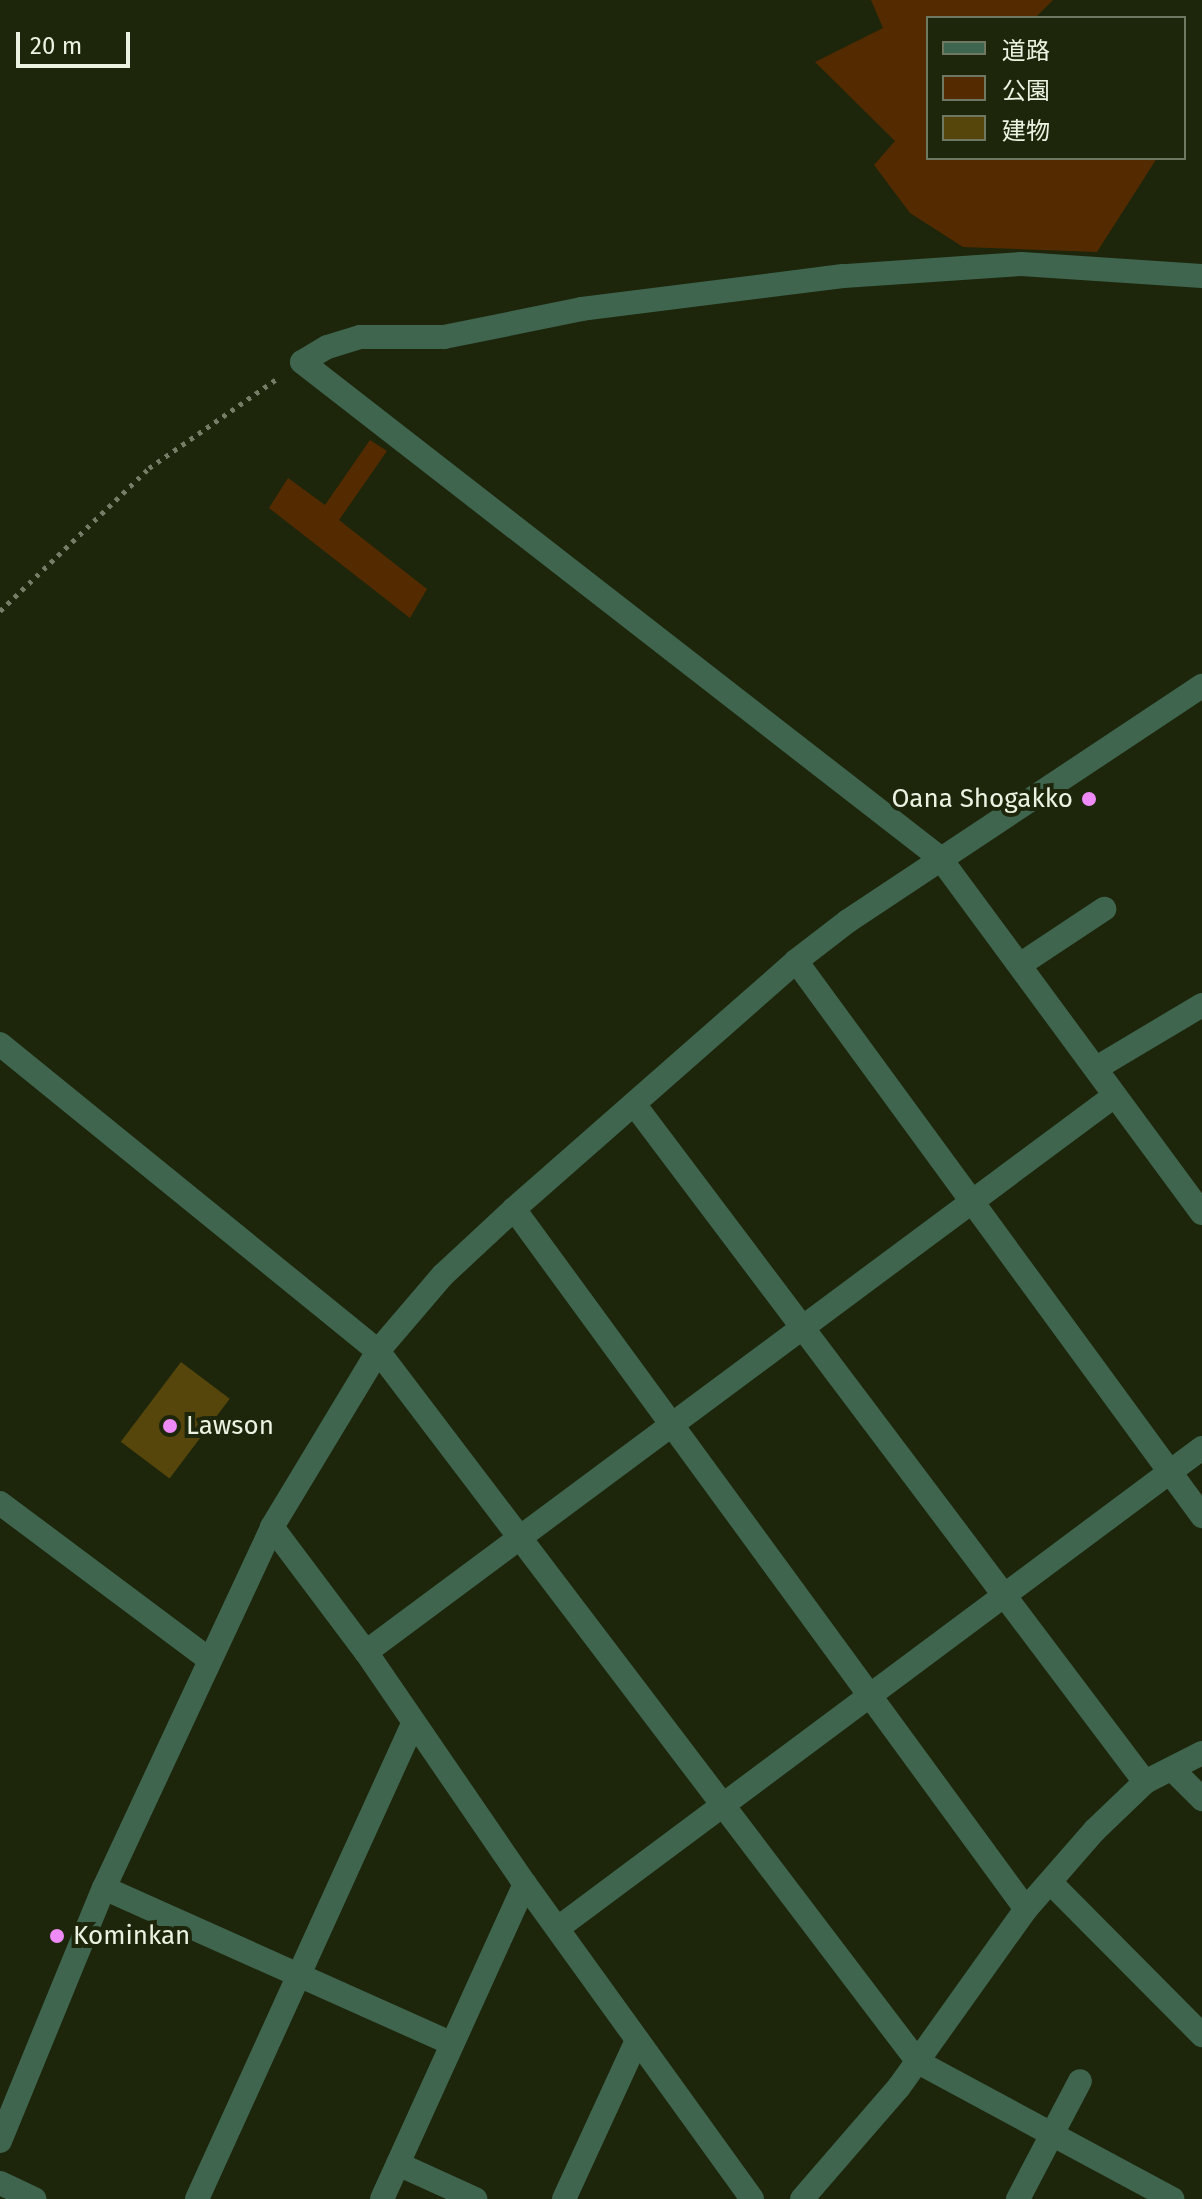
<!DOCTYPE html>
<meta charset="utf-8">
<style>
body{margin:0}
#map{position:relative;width:1202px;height:2199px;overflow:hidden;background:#1d260b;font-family:"Fira Sans","Noto Sans JP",sans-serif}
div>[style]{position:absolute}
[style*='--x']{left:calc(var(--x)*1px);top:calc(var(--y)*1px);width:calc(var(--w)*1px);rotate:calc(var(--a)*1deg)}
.green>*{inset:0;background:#542b00}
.building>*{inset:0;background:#56460b;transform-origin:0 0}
.path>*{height:5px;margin-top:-2.5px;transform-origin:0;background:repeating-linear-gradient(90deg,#747d66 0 4px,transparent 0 10px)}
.minor>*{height:24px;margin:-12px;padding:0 12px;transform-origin:12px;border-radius:12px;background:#3f654f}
.dots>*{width:22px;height:22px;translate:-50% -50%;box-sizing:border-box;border:4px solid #1d260b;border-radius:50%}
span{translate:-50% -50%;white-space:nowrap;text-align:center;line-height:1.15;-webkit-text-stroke:8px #1d260b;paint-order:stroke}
.poi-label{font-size:26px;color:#ebf2e1}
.right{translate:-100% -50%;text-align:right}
.left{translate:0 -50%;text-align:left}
.legend{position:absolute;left:926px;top:16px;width:260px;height:144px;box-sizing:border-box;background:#1d260b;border:2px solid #6f7861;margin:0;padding:10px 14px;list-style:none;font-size:24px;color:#ebf2e1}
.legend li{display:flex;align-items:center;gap:16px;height:40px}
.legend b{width:40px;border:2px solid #6f7861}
.scale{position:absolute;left:16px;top:32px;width:114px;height:36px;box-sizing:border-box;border:4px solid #ebf2e1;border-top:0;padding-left:10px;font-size:24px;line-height:28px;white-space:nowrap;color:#ebf2e1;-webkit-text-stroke:6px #1d260b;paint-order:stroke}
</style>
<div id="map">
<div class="green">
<i style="clip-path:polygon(871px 0,1053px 0,1035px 18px,928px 18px,928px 158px,1157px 158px,1097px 252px,963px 247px,910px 213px,874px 165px,895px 141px,815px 62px,883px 28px)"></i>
<i style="clip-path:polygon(370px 440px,387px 451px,339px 520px,427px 589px,410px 618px,269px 508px,288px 478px,325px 505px)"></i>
</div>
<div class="building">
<i style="left:181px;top:1362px;width:61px;height:100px;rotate:37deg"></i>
</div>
<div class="path">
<i style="--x:0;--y:611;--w:207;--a:-43.8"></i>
<i style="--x:149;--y:468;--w:157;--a:-34.9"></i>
</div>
<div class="minor">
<i style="--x:1202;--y:276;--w:181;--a:-176.2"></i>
<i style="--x:1021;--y:264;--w:178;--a:176.1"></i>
<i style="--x:843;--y:276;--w:263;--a:172.8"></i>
<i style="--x:582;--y:309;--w:141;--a:168.5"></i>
<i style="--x:444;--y:337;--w:84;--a:180"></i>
<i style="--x:360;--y:337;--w:34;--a:163"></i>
<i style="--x:327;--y:347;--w:29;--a:149"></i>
<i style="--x:302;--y:362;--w:808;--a:37.86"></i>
<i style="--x:940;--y:858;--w:441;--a:53.6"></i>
<i style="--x:796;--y:961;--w:688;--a:53.81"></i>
<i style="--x:1021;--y:964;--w:100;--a:-33.5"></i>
<i style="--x:0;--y:1044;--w:487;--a:39.1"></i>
<i style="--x:378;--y:1351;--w:893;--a:52.78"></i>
<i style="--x:918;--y:2062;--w:289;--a:28.3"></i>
<i style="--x:1098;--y:1067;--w:121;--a:-30.8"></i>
<i style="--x:634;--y:1104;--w:849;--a:53"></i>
<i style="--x:514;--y:1209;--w:867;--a:53.82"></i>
<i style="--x:0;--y:1503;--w:262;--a:36.8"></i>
<i style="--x:272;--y:1527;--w:156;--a:53.1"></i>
<i style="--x:366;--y:1652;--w:281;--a:55.6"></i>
<i style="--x:525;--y:1884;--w:388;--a:54.2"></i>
<i style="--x:366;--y:1652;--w:932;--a:-36.62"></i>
<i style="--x:1174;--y:1771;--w:40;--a:45"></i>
<i style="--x:1050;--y:1882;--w:216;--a:45.2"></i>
<i style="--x:104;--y:1888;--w:380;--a:24.1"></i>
<i style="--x:558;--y:1928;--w:803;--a:-36.7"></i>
<i style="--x:0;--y:2141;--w:274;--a:-67.7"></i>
<i style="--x:104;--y:1888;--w:398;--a:-65"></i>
<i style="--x:272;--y:1527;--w:205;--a:-58.9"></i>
<i style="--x:378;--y:1351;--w:100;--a:-49.5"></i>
<i style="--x:443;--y:1275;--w:97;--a:-42.9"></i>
<i style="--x:514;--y:1209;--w:376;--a:-41.3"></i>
<i style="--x:796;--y:961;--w:66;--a:-37.6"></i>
<i style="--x:848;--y:921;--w:425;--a:-33.6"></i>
<i style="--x:398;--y:2164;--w:85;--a:24.4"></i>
<i style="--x:0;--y:2183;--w:38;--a:25"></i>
<i style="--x:197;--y:2199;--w:522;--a:-65.55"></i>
<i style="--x:382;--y:2199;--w:346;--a:-65.6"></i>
<i style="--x:564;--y:2199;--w:175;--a:-65.3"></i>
<i style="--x:802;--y:2199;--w:148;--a:-49.1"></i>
<i style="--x:899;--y:2087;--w:219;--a:-54.5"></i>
<i style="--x:1026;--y:1909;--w:105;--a:-48.9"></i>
<i style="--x:1095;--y:1830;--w:69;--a:-43.8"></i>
<i style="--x:1145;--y:1782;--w:64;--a:-27"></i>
<i style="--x:1018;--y:2199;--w:133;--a:-62.3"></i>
</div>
<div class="dots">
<i style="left:1089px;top:799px;background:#ee8bf8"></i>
<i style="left:170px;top:1426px;background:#ee8bf8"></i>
<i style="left:57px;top:1936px;background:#ee8bf8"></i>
</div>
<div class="poi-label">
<span class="right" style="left:1073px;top:799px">Oana Shogakko</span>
<span class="left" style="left:186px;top:1426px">Lawson</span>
<span class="left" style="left:73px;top:1936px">Kominkan</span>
</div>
<ul class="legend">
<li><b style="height:10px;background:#3f654f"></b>道路</li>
<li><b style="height:22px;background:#542b00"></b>公園</li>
<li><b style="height:22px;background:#56460b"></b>建物</li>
</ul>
<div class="scale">20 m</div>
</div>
